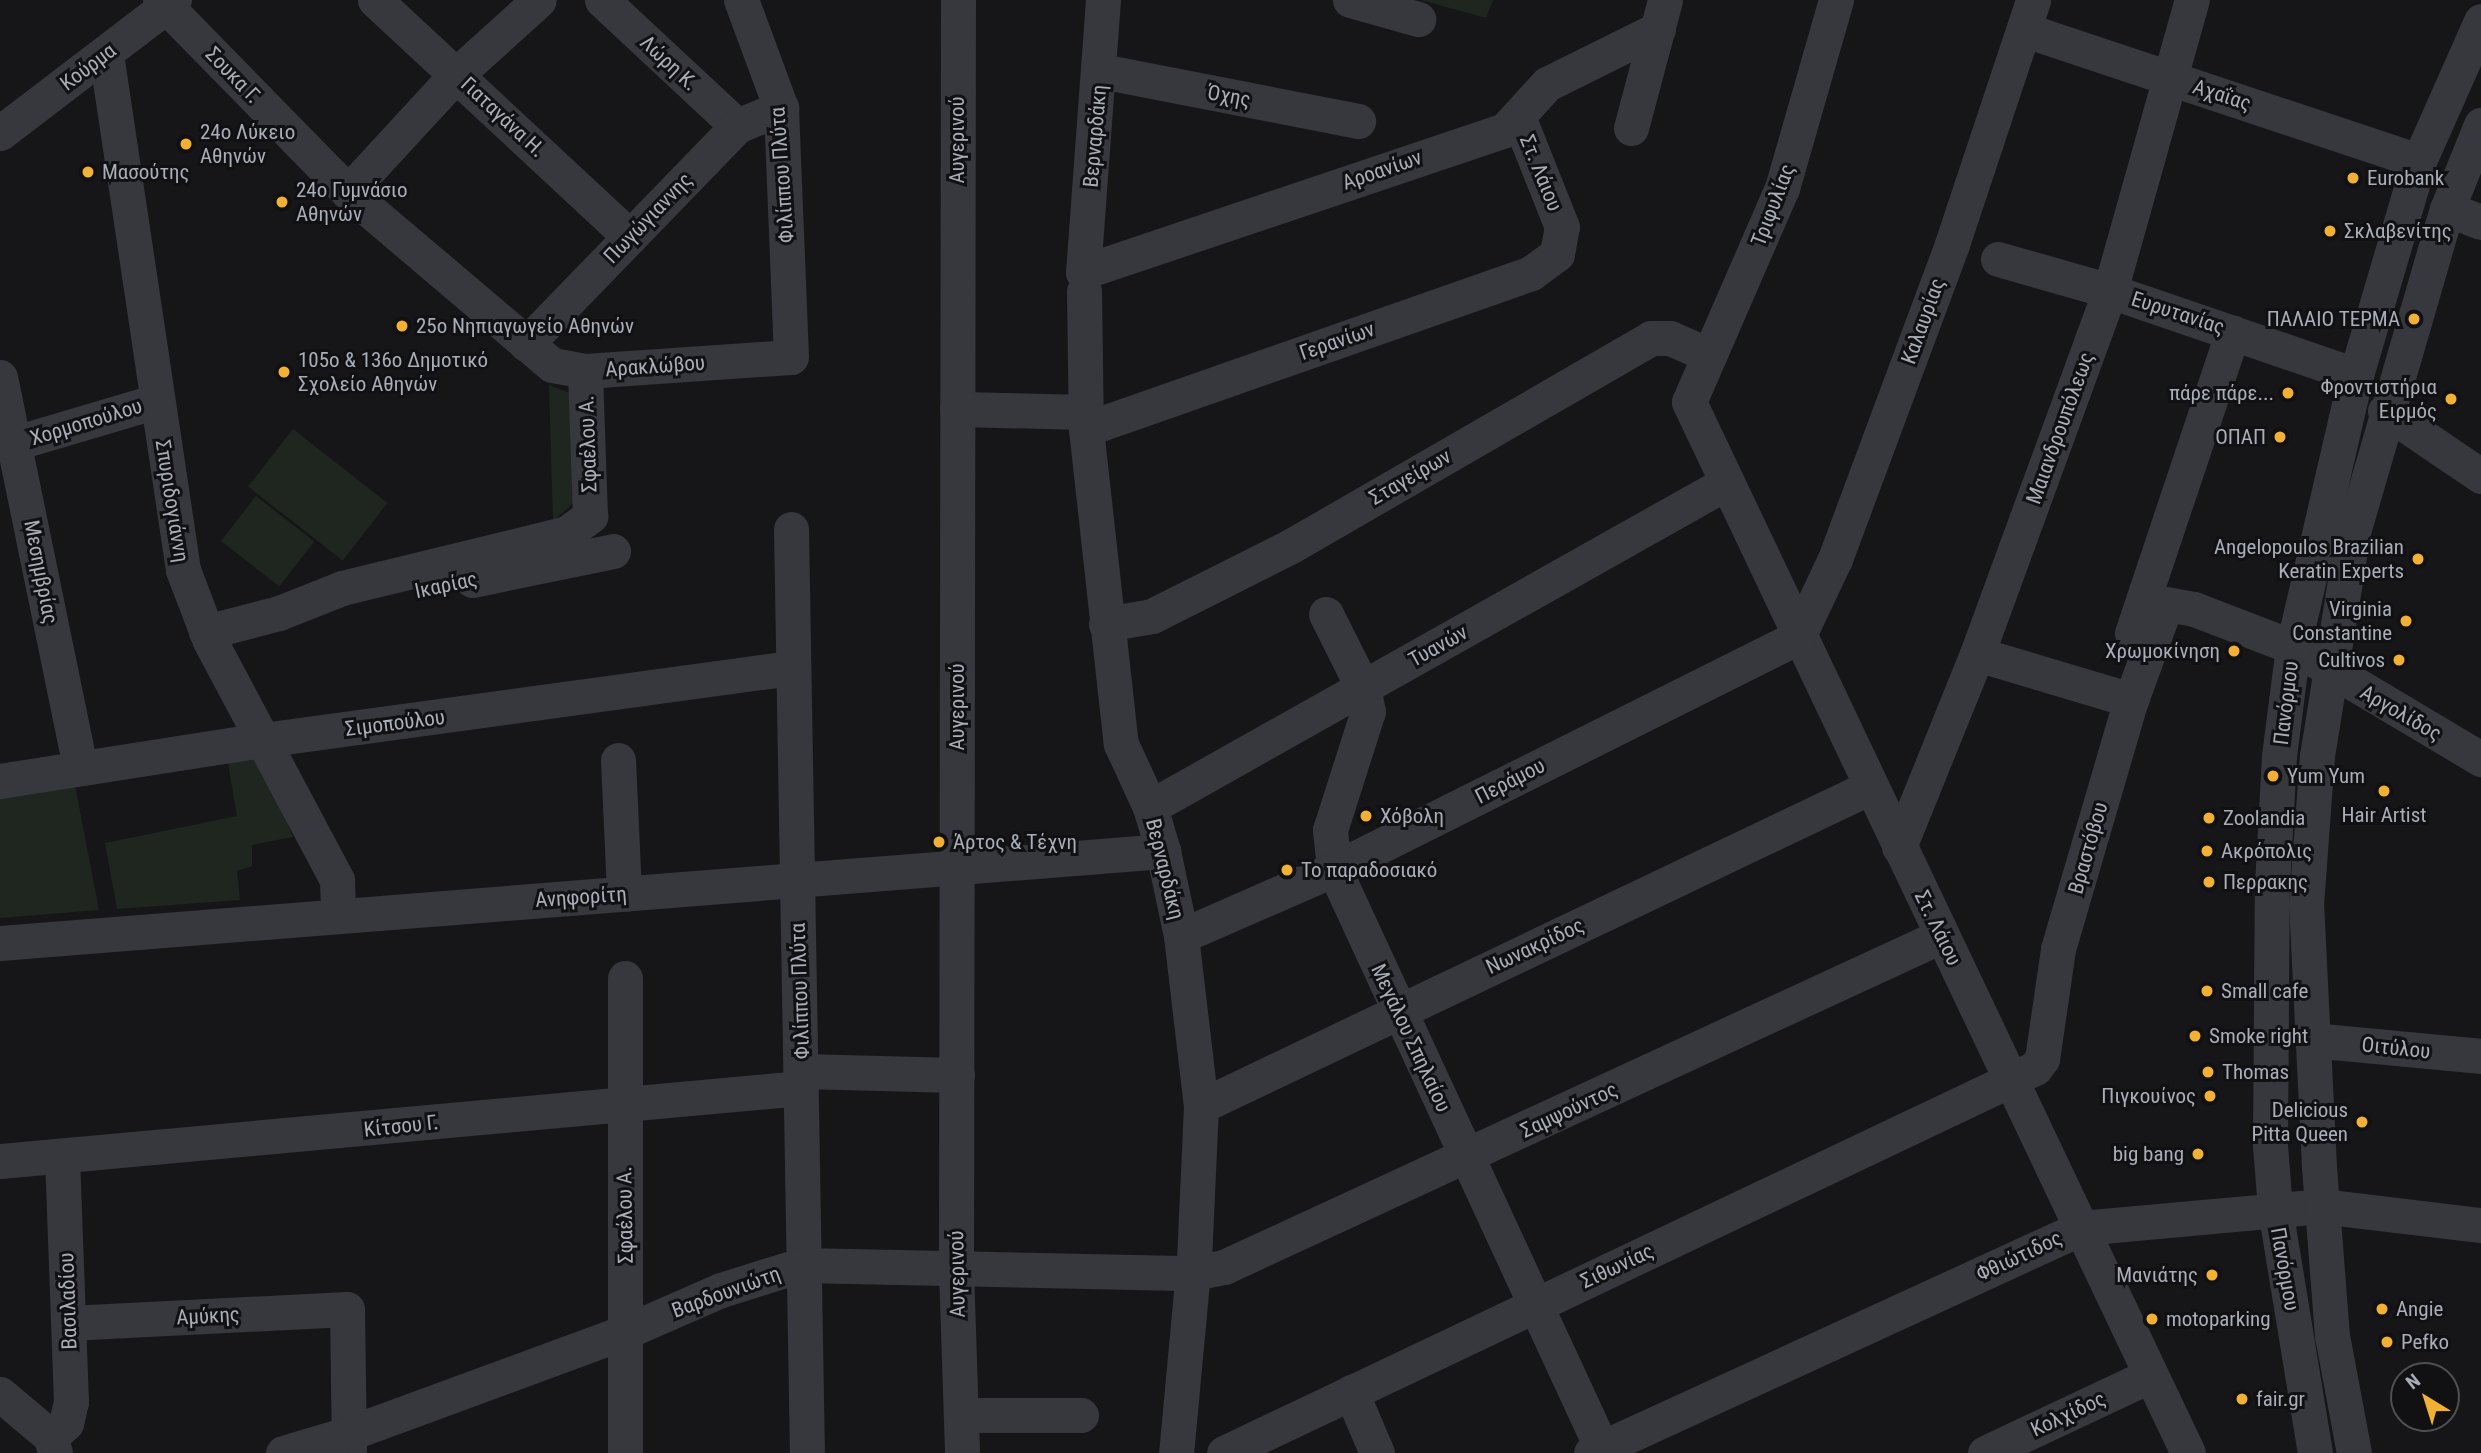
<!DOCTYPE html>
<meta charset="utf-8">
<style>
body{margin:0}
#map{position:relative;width:2481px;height:1453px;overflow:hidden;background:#161618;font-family:"Roboto Condensed",sans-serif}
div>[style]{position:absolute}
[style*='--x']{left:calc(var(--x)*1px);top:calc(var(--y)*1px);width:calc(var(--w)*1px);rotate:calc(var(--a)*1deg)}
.green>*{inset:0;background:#1e261f;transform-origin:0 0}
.minor>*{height:35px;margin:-17.5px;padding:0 17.5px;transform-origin:17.5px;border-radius:17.5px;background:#37383d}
.dots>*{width:19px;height:19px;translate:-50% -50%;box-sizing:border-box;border:4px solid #111113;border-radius:50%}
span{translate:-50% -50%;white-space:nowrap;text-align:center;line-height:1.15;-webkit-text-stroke:6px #111113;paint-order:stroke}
.street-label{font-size:21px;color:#a8adb8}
.poi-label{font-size:21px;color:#a8adb8}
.left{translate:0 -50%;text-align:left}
.right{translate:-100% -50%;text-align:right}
.north{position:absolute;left:2390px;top:1362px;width:70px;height:70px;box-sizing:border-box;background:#111113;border:2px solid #4d4f55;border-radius:50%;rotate:322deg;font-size:19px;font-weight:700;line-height:28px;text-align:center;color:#a8adb8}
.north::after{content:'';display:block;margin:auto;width:24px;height:32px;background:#f2b134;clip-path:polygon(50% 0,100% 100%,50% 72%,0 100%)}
</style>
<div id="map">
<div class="green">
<i style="clip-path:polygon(1421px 0,1493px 0,1486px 18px)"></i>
<i style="clip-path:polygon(549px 385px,572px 394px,575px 502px,553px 521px)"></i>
<i style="left:293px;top:429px;width:120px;height:73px;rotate:38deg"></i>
<i style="left:256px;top:496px;width:74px;height:57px;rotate:38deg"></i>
<i style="clip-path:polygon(227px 758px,261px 759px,293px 837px,252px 845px,252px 866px,237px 871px,240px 900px,117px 909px,105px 843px,237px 816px)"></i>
<i style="clip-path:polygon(75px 785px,99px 910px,0 918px,0 795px)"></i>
</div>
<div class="minor">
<i style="--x:160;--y:0;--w:269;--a:45.6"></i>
<i style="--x:348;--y:192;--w:267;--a:40.3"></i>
<i style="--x:552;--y:365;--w:34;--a:10"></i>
<i style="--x:585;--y:371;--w:206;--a:-3.9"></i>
<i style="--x:791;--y:357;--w:249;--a:-92.3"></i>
<i style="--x:781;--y:108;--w:115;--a:-110.3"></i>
<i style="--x:375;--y:0;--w:348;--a:42.9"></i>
<i style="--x:602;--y:0;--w:185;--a:43"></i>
<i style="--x:958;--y:0;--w:1270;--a:90.09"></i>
<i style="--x:956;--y:1270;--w:183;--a:88.1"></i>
<i style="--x:1103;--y:0;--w:273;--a:94.2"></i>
<i style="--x:1083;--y:272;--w:445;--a:-18.6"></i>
<i style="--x:1505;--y:130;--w:62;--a:-47.6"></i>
<i style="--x:1547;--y:84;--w:124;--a:-26.4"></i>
<i style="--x:1350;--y:0;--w:71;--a:15.6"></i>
<i style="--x:1836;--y:0;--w:196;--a:106"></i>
<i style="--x:1782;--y:188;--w:233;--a:113.5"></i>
<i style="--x:1689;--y:402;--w:1163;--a:64.6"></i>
<i style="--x:2025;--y:30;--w:415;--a:18.4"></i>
<i style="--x:106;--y:54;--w:522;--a:81.51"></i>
<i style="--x:183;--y:570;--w:76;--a:69.2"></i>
<i style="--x:210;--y:641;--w:271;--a:62"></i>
<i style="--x:337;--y:880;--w:36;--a:88"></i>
<i style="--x:1101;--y:71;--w:262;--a:11"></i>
<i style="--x:1631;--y:128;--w:132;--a:-75.1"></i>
<i style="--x:0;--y:133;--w:219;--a:-37.4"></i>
<i style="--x:348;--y:192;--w:161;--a:-47.3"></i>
<i style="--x:457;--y:74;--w:110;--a:-42.1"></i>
<i style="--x:2447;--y:209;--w:36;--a:21"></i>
<i style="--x:1998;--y:259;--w:116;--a:15.9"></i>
<i style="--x:2110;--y:291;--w:260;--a:18.9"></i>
<i style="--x:1084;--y:291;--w:138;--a:89.2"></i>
<i style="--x:1086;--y:429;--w:317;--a:83.7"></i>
<i style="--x:1121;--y:744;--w:69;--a:65.3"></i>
<i style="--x:1150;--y:807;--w:46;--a:73.5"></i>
<i style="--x:1163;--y:851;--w:87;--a:78"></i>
<i style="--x:1181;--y:936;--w:171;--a:83.3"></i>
<i style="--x:1201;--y:1106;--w:154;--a:92.6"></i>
<i style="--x:1194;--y:1260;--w:194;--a:95.3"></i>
<i style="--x:526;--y:344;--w:303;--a:-45.9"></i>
<i style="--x:737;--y:126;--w:48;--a:-22.2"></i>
<i style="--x:0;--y:377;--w:399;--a:78.4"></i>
<i style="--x:957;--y:409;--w:129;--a:1.3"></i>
<i style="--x:2385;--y:411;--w:116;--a:34.1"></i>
<i style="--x:1086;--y:429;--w:472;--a:-19.3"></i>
<i style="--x:1531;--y:273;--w:32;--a:-36"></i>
<i style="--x:1557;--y:254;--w:27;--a:-80"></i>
<i style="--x:1562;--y:227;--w:116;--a:-111.7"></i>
<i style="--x:15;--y:443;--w:148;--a:-16.5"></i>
<i style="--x:791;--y:529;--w:924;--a:89.01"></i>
<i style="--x:472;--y:580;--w:144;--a:-11.6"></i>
<i style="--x:1326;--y:614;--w:83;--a:63.4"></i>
<i style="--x:1363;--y:688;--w:24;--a:78"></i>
<i style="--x:1368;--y:711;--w:125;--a:107.7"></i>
<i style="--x:1330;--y:830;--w:39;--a:84"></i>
<i style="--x:1334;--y:869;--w:643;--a:65.19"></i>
<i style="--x:1106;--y:624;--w:47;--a:-9.9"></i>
<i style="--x:1152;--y:616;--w:156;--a:-26.7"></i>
<i style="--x:1291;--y:546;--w:416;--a:-30"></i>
<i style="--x:1651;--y:338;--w:19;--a:0"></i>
<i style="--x:1670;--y:338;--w:43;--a:23.6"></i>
<i style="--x:206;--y:632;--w:75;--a:-14.6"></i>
<i style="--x:279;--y:613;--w:68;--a:-21.6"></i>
<i style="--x:342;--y:588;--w:232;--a:-13.7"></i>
<i style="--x:567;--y:533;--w:29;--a:-36"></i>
<i style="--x:590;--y:516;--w:145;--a:-92"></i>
<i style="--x:2132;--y:633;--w:317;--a:-71.5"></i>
<i style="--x:1798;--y:637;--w:86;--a:-64.6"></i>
<i style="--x:1835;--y:559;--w:336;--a:-69.6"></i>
<i style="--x:1952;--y:244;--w:257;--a:-71.6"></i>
<i style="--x:1977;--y:654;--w:161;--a:16.6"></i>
<i style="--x:618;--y:760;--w:134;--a:87.4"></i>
<i style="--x:0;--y:781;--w:266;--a:-8.9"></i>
<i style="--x:263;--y:740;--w:533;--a:-7.77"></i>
<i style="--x:1150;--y:807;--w:661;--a:-29.36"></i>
<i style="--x:1899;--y:847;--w:208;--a:-68"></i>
<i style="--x:1977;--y:654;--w:387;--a:-69.9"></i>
<i style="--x:2110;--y:291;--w:302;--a:-74.3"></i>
<i style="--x:1181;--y:936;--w:167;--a:-23.6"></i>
<i style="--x:1334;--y:869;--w:519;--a:-26.57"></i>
<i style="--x:0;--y:943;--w:1167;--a:-4.52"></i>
<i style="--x:625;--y:978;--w:475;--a:90"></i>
<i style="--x:2312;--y:1040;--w:170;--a:5.4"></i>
<i style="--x:802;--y:1071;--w:155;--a:1.5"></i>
<i style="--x:1201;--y:1106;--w:741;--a:-25.49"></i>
<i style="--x:0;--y:1161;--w:804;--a:-5.21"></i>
<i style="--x:69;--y:1323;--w:278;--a:-2.9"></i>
<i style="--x:347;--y:1309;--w:144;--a:89.2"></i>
<i style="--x:1351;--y:1392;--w:66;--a:66.9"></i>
<i style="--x:0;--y:1394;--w:67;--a:40.1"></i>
<i style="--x:51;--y:1437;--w:16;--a:76"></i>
<i style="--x:961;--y:1415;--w:120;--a:0"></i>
<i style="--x:51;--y:1437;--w:21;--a:-43"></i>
<i style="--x:66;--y:1423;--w:22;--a:-77"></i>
<i style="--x:71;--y:1402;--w:244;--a:-92.1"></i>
<i style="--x:283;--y:1453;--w:70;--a:-16.6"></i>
<i style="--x:350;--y:1433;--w:295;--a:-20.2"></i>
<i style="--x:627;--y:1331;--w:103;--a:-23.6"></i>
<i style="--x:721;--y:1290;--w:84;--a:-17.4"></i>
<i style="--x:801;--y:1265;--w:392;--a:1.2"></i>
<i style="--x:1193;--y:1273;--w:32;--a:-11"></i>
<i style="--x:1224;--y:1267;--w:790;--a:-24.78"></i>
<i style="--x:1224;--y:1453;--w:898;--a:-25.39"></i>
<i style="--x:2035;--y:1068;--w:11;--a:-52"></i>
<i style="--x:2042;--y:1059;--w:111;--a:-81.7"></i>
<i style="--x:2058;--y:949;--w:259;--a:-73.7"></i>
<i style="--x:2131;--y:700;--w:102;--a:-70"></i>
<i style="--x:2166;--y:604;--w:28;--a:10"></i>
<i style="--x:2194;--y:609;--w:106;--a:21"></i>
<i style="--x:2293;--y:647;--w:219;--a:30.8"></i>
<i style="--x:1591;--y:1453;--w:539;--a:-24.66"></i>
<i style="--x:2081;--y:1228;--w:241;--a:-5.2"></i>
<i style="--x:2321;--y:1206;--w:161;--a:6.8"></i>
<i style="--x:1985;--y:1453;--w:183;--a:-25.2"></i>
<i style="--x:2315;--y:1453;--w:247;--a:-99.3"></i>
<i style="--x:2275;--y:1209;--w:63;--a:-94.5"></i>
<i style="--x:2270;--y:1146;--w:261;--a:-89.6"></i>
<i style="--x:2272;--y:885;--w:129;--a:-86.9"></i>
<i style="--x:2279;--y:756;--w:110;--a:-82.7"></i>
<i style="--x:2293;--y:647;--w:279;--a:-77"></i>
<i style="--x:2356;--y:375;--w:223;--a:-73.6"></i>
<i style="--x:2419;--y:161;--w:153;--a:-66.1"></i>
<i style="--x:2354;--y:1453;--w:119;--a:-100.6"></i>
<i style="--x:2332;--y:1336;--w:169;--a:-94.4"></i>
<i style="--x:2319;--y:1167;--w:262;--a:-92.8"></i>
<i style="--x:2306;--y:905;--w:149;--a:-85.8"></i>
<i style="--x:2317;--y:756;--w:227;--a:-80.9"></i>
<i style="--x:2353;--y:532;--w:336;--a:-73.8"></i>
<i style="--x:2447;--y:209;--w:91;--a:-68"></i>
</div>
<div class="dots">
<i style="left:186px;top:144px;background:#f2b134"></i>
<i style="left:88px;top:172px;background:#f2b134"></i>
<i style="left:2353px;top:178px;background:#f2b134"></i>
<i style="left:282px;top:202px;background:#f2b134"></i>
<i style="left:2330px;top:231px;background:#f2b134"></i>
<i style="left:2414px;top:319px;background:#f2b134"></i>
<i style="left:402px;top:326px;background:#f2b134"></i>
<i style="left:284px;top:372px;background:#f2b134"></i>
<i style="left:2288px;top:393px;background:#f2b134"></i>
<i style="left:2451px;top:399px;background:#f2b134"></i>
<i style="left:2280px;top:437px;background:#f2b134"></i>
<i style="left:2418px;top:559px;background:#f2b134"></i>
<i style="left:2406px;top:621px;background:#f2b134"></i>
<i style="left:2234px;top:651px;background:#f2b134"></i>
<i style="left:2399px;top:660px;background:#f2b134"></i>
<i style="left:2273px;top:776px;background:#f2b134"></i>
<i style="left:2384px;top:791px;background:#f2b134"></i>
<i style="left:1366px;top:816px;background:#f2b134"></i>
<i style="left:2209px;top:818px;background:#f2b134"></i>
<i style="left:939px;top:842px;background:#f2b134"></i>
<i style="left:2207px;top:851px;background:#f2b134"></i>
<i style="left:1287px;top:870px;background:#f2b134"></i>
<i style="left:2209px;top:882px;background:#f2b134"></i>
<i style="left:2207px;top:991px;background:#f2b134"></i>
<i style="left:2195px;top:1036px;background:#f2b134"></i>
<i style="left:2208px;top:1072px;background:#f2b134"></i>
<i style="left:2210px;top:1096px;background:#f2b134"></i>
<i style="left:2362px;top:1122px;background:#f2b134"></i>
<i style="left:2198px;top:1154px;background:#f2b134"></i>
<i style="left:2212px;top:1275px;background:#f2b134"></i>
<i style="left:2382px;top:1309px;background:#f2b134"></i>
<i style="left:2152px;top:1319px;background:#f2b134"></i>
<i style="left:2387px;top:1342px;background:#f2b134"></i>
<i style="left:2242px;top:1399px;background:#f2b134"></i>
</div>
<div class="street-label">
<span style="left:669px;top:63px;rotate:43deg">Λώρη Κ.</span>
<span style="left:88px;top:67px;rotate:-37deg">Κούρμα</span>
<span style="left:233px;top:75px;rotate:46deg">Σουκα Γ.</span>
<span style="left:2222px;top:95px;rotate:18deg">Αχαΐας</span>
<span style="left:1229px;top:96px;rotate:11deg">Όχης</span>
<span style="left:503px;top:117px;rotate:43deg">Γιαταγάνα Η.</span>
<span style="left:1095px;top:136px;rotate:-85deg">Βερναρδάκη</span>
<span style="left:957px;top:140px;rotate:-90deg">Αυγερινού</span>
<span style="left:1382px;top:170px;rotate:-19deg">Αροανίων</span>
<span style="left:1541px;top:173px;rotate:68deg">Στ. Λάιου</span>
<span style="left:782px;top:175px;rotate:-94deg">Φιλίππου Πλύτα</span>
<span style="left:1773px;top:205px;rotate:-69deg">Τριφυλίας</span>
<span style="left:648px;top:218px;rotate:-46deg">Πωγώγιαννης</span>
<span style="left:2178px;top:313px;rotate:18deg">Ευρυτανίας</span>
<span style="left:1923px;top:321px;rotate:-70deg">Καλαυρίας</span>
<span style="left:1337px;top:341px;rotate:-19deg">Γερανίων</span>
<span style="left:655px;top:366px;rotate:-4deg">Αρακλώβου</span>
<span style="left:86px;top:422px;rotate:-17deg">Χορμοπούλου</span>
<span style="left:2060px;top:428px;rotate:-70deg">Μαιανδρουπόλεως</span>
<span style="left:588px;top:444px;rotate:-92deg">Σφαέλου Α.</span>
<span style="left:1410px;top:477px;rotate:-30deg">Σταγείρων</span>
<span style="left:172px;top:501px;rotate:81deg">Σπυριδογιάννη</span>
<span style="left:41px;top:572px;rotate:79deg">Μεσημβρίας</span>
<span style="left:446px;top:585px;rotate:-12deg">Ικαρίας</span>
<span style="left:1438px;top:646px;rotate:-29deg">Τυανών</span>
<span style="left:2286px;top:703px;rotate:-83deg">Πανόρμου</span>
<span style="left:957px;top:707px;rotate:-90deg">Αυγερινού</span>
<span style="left:2401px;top:713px;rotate:30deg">Αργολίδος</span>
<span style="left:395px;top:723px;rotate:-7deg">Σιμοπούλου</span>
<span style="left:1510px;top:781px;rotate:-27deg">Περάμου</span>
<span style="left:2088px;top:848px;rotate:-74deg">Βραστόβου</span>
<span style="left:1165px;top:869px;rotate:76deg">Βερναρδάκη</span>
<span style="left:581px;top:897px;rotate:-4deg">Ανηφορίτη</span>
<span style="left:1938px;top:928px;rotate:64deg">Στ. Λάιου</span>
<span style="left:1535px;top:946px;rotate:-25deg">Νωνακρίδος</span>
<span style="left:800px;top:991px;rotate:-92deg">Φιλίππου Πλύτα</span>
<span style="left:1411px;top:1038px;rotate:65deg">Μεγάλου Σπηλαίου</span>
<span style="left:2396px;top:1048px;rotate:6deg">Οιτύλου</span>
<span style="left:1569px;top:1110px;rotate:-25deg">Σαμψούντος</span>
<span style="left:401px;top:1126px;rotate:-6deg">Κίτσου Γ.</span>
<span style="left:625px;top:1215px;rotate:-91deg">Σφαέλου Α.</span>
<span style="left:2019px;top:1256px;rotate:-25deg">Φθιώτιδος</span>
<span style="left:1617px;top:1266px;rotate:-25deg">Σιθωνίας</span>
<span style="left:2285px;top:1269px;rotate:80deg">Πανόρμου</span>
<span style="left:957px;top:1274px;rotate:-91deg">Αυγερινού</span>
<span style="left:726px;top:1292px;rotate:-20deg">Βαρδουνιώτη</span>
<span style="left:68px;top:1301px;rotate:-92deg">Βασιλαδίου</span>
<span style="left:208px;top:1316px;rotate:-3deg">Αμύκης</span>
<span style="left:2068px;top:1414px;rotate:-25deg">Κολχίδος</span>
</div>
<div class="poi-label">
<span class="left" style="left:200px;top:144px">24ο Λύκειο<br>Αθηνών</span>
<span class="left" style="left:102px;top:172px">Μασούτης</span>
<span class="left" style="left:2367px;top:178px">Eurobank</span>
<span class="left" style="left:296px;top:202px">24ο Γυμνάσιο<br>Αθηνών</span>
<span class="left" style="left:2344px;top:231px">Σκλαβενίτης</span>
<span class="right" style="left:2400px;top:319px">ΠΑΛΑΙΟ ΤΕΡΜΑ</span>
<span class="left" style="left:416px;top:326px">25ο Νηπιαγωγείο Αθηνών</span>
<span class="left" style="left:298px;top:372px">105ο &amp; 136ο Δημοτικό<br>Σχολείο Αθηνών</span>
<span class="right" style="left:2437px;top:399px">Φροντιστήρια<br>Ειρμός</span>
<span class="right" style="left:2274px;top:393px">πάρε πάρε...</span>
<span class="right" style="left:2266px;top:437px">ΟΠΑΠ</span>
<span class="right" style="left:2404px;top:559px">Angelopoulos Brazilian<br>Keratin Experts</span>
<span class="right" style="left:2392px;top:621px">Virginia<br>Constantine</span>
<span class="right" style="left:2220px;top:651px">Χρωμοκίνηση</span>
<span class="right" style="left:2385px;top:660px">Cultivos</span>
<span class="left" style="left:2287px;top:776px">Yum Yum</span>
<span style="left:2384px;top:815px">Hair Artist</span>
<span class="left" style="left:1380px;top:816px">Χόβολη</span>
<span class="left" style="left:2223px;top:818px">Zoolandia</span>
<span class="left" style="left:953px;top:842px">Άρτος &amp; Τέχνη</span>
<span class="left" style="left:2221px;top:851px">Ακρόπολις</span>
<span class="left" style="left:1301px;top:870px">Το παραδοσιακό</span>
<span class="left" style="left:2223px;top:882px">Περρακης</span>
<span class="left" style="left:2221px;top:991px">Small cafe</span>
<span class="left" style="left:2209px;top:1036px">Smoke right</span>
<span class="left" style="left:2222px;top:1072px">Thomas</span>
<span class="right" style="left:2196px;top:1096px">Πιγκουίνος</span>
<span class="right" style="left:2348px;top:1122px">Delicious<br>Pitta Queen</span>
<span class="right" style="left:2184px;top:1154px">big bang</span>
<span class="right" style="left:2198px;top:1275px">Μανιάτης</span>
<span class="left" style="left:2396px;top:1309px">Angie</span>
<span class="left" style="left:2166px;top:1319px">motoparking</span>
<span class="left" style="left:2401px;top:1342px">Pefko</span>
<span class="left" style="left:2256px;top:1399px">fair.gr</span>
</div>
<div class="north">N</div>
</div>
